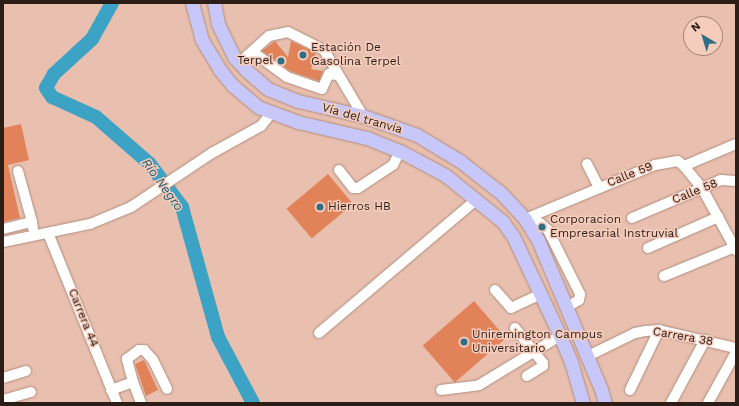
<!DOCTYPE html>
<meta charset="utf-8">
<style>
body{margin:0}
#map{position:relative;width:739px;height:406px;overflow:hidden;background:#e9c0b0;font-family:"Work Sans",sans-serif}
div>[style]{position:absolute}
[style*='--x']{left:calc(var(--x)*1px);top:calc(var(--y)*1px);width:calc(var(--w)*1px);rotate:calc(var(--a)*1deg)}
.river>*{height:14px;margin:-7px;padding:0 7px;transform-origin:7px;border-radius:7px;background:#3da3c5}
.building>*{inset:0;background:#e18258;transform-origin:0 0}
.roads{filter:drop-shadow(0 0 1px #b28c7c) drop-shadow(0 0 1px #b28c7c)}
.minor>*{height:10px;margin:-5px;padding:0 5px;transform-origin:5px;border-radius:5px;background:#fff}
.major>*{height:13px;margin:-6.5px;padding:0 6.5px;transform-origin:6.5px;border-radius:6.5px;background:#c8c7f9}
.dots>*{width:11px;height:11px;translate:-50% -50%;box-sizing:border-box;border:2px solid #f6cdbc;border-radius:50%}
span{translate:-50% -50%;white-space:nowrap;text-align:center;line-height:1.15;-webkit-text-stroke:3px #f6cdbc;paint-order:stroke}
.poi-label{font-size:12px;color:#2c1d17}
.left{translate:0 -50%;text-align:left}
.right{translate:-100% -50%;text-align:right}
.street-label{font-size:12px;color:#2c1d17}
.water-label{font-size:13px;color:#245a6d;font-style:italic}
.frame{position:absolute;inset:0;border:4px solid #2c1d17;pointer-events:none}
.north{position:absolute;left:683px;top:16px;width:40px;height:40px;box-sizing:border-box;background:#f6cdbc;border:1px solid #a5877a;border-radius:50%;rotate:322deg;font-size:11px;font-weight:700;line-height:16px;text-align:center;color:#2c1d17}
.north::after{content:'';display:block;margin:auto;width:14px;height:18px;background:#2f6e83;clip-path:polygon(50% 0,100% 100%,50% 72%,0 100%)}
</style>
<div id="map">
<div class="river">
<i style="--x:112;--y:3;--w:41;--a:119.1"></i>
<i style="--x:92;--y:39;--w:52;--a:137.4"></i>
<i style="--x:54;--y:74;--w:16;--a:120"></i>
<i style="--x:46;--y:88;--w:11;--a:56"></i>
<i style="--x:52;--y:97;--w:48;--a:24.4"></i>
<i style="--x:96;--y:117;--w:70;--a:41"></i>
<i style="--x:149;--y:163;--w:55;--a:53.1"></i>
<i style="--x:182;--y:207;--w:135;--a:74.5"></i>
<i style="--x:218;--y:337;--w:75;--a:62.1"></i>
</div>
<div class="building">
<i style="clip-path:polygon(275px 41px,288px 57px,291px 41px,316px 53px,311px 69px,323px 71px,319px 81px,290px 71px,262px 51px)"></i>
<i style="clip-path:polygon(21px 124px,29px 160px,8px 165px,20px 218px,3px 222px,3px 128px)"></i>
<i style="left:328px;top:174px;width:39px;height:54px;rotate:50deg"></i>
<i style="left:474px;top:301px;width:49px;height:68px;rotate:49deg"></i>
<i style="clip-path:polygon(144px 360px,158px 390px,146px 396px,135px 364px)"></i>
</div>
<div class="roads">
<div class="minor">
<i style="--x:253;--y:52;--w:42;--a:36.3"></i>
<i style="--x:287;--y:77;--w:37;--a:19"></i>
<i style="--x:322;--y:89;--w:17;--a:-65"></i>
<i style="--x:329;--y:74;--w:8;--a:7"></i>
<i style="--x:239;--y:63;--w:40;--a:-42"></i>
<i style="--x:269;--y:36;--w:19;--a:-12"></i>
<i style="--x:288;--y:32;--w:40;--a:26.6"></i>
<i style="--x:324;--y:50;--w:77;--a:59.4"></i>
<i style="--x:587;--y:164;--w:27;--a:63"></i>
<i style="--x:684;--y:166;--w:56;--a:-22.9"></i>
<i style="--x:339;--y:170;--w:23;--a:52"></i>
<i style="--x:353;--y:188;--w:5;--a:0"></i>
<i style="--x:358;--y:188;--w:42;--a:-33.3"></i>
<i style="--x:393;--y:165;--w:16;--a:-63"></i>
<i style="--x:18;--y:171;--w:53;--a:74.6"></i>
<i style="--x:632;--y:218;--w:97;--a:-23.1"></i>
<i style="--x:721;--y:180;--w:15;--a:4"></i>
<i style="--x:525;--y:219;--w:141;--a:-22.6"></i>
<i style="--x:655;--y:165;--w:23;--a:-10"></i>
<i style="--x:678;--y:161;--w:8;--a:40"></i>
<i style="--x:684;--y:166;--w:28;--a:51"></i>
<i style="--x:702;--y:188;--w:71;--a:61.3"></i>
<i style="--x:531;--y:228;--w:10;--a:-29"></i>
<i style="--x:540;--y:223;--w:11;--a:41"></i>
<i style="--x:548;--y:230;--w:72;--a:63.4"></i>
<i style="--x:580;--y:294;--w:6;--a:99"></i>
<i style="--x:579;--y:300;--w:14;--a:150"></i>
<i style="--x:3;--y:229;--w:30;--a:-14"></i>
<i style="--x:32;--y:222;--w:6;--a:81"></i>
<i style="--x:48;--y:233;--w:183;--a:67.9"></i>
<i style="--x:3;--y:242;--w:89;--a:-11.7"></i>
<i style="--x:90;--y:224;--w:44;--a:-22.5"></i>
<i style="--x:131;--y:207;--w:97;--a:-33.7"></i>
<i style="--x:212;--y:153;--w:56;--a:-28.9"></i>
<i style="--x:261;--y:126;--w:16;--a:-52"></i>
<i style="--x:648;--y:248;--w:77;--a:-23.9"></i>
<i style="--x:664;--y:276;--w:77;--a:-22.2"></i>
<i style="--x:495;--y:290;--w:24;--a:48"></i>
<i style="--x:511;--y:308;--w:33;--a:-25"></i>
<i style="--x:515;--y:328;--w:45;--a:51.3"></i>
<i style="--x:543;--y:363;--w:3;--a:90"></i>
<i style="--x:543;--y:366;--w:19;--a:148"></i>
<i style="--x:319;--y:333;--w:207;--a:-40.3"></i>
<i style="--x:588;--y:356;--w:52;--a:-26.1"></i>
<i style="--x:635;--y:333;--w:10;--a:-11"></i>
<i style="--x:645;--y:331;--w:14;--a:-4"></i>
<i style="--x:659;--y:330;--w:79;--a:13.2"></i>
<i style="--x:3;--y:378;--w:24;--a:-17"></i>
<i style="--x:133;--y:382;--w:22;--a:69"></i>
<i style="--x:111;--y:390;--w:23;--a:-20"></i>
<i style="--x:133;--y:382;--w:24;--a:-105"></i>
<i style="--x:127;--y:359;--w:15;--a:-37"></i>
<i style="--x:139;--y:350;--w:5;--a:0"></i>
<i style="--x:144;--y:350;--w:13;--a:48"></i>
<i style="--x:153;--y:360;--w:32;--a:64"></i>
<i style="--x:441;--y:390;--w:38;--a:-7"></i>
<i style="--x:479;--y:385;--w:95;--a:-31.2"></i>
<i style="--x:630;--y:390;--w:67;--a:-64.2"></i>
<i style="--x:3;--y:400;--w:29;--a:-16"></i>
<i style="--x:671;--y:403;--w:72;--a:-61.6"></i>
<i style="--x:708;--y:403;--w:58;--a:-61.2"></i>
</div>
<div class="major">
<i style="--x:192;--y:3;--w:38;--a:75"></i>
<i style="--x:202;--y:40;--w:35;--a:59"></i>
<i style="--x:220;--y:70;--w:19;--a:51"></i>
<i style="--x:232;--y:85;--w:34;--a:40"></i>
<i style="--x:258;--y:107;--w:43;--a:20.6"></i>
<i style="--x:298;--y:122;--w:71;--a:13.1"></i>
<i style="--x:367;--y:138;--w:35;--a:22"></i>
<i style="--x:400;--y:151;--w:51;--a:28.1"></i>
<i style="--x:445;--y:175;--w:73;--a:38.9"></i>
<i style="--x:502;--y:221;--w:19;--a:54"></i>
<i style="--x:513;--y:236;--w:110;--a:64.8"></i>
<i style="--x:560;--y:336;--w:28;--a:67"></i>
<i style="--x:571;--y:362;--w:43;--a:73.7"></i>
<i style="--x:214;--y:3;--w:21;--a:79"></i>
<i style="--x:218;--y:24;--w:37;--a:64"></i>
<i style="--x:234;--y:57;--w:18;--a:47"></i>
<i style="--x:246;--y:70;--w:29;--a:41"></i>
<i style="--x:268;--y:89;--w:32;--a:22"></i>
<i style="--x:298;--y:101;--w:67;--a:13"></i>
<i style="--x:363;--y:116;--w:57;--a:19.4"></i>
<i style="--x:417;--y:135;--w:50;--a:31.2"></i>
<i style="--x:460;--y:161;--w:52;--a:38"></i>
<i style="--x:501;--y:193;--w:35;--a:47"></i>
<i style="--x:525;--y:219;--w:25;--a:58"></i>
<i style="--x:538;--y:240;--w:162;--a:67.1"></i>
<i style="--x:601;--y:389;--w:15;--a:74"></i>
</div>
</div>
<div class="dots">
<i style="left:303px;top:55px;background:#2f6e83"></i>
<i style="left:281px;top:61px;background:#2f6e83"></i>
<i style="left:320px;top:207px;background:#2f6e83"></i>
<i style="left:542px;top:227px;background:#2f6e83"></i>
<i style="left:464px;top:342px;background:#2f6e83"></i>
</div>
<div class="poi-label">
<span class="left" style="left:311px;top:55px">Estación De<br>Gasolina Terpel</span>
<span class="right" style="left:273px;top:61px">Terpel</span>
<span class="left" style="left:328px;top:207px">Hierros HB</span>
<span class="left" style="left:550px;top:227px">Corporacion<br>Empresarial Instruvial</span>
<span class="left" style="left:472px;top:342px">Uniremington Campus<br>Universitario</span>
</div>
<div class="street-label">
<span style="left:362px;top:119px;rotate:16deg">Vía del tranvía</span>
<span style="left:630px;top:175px;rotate:-22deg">Calle 59</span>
<span style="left:695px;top:192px;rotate:-22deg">Calle 58</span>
<span style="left:83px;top:318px;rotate:68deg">Carrera 44</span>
<span style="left:683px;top:337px;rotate:10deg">Carrera 38</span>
</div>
<div class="water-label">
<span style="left:162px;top:185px;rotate:54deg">Río Negro</span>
</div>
<div class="frame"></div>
<div class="north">N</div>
</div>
